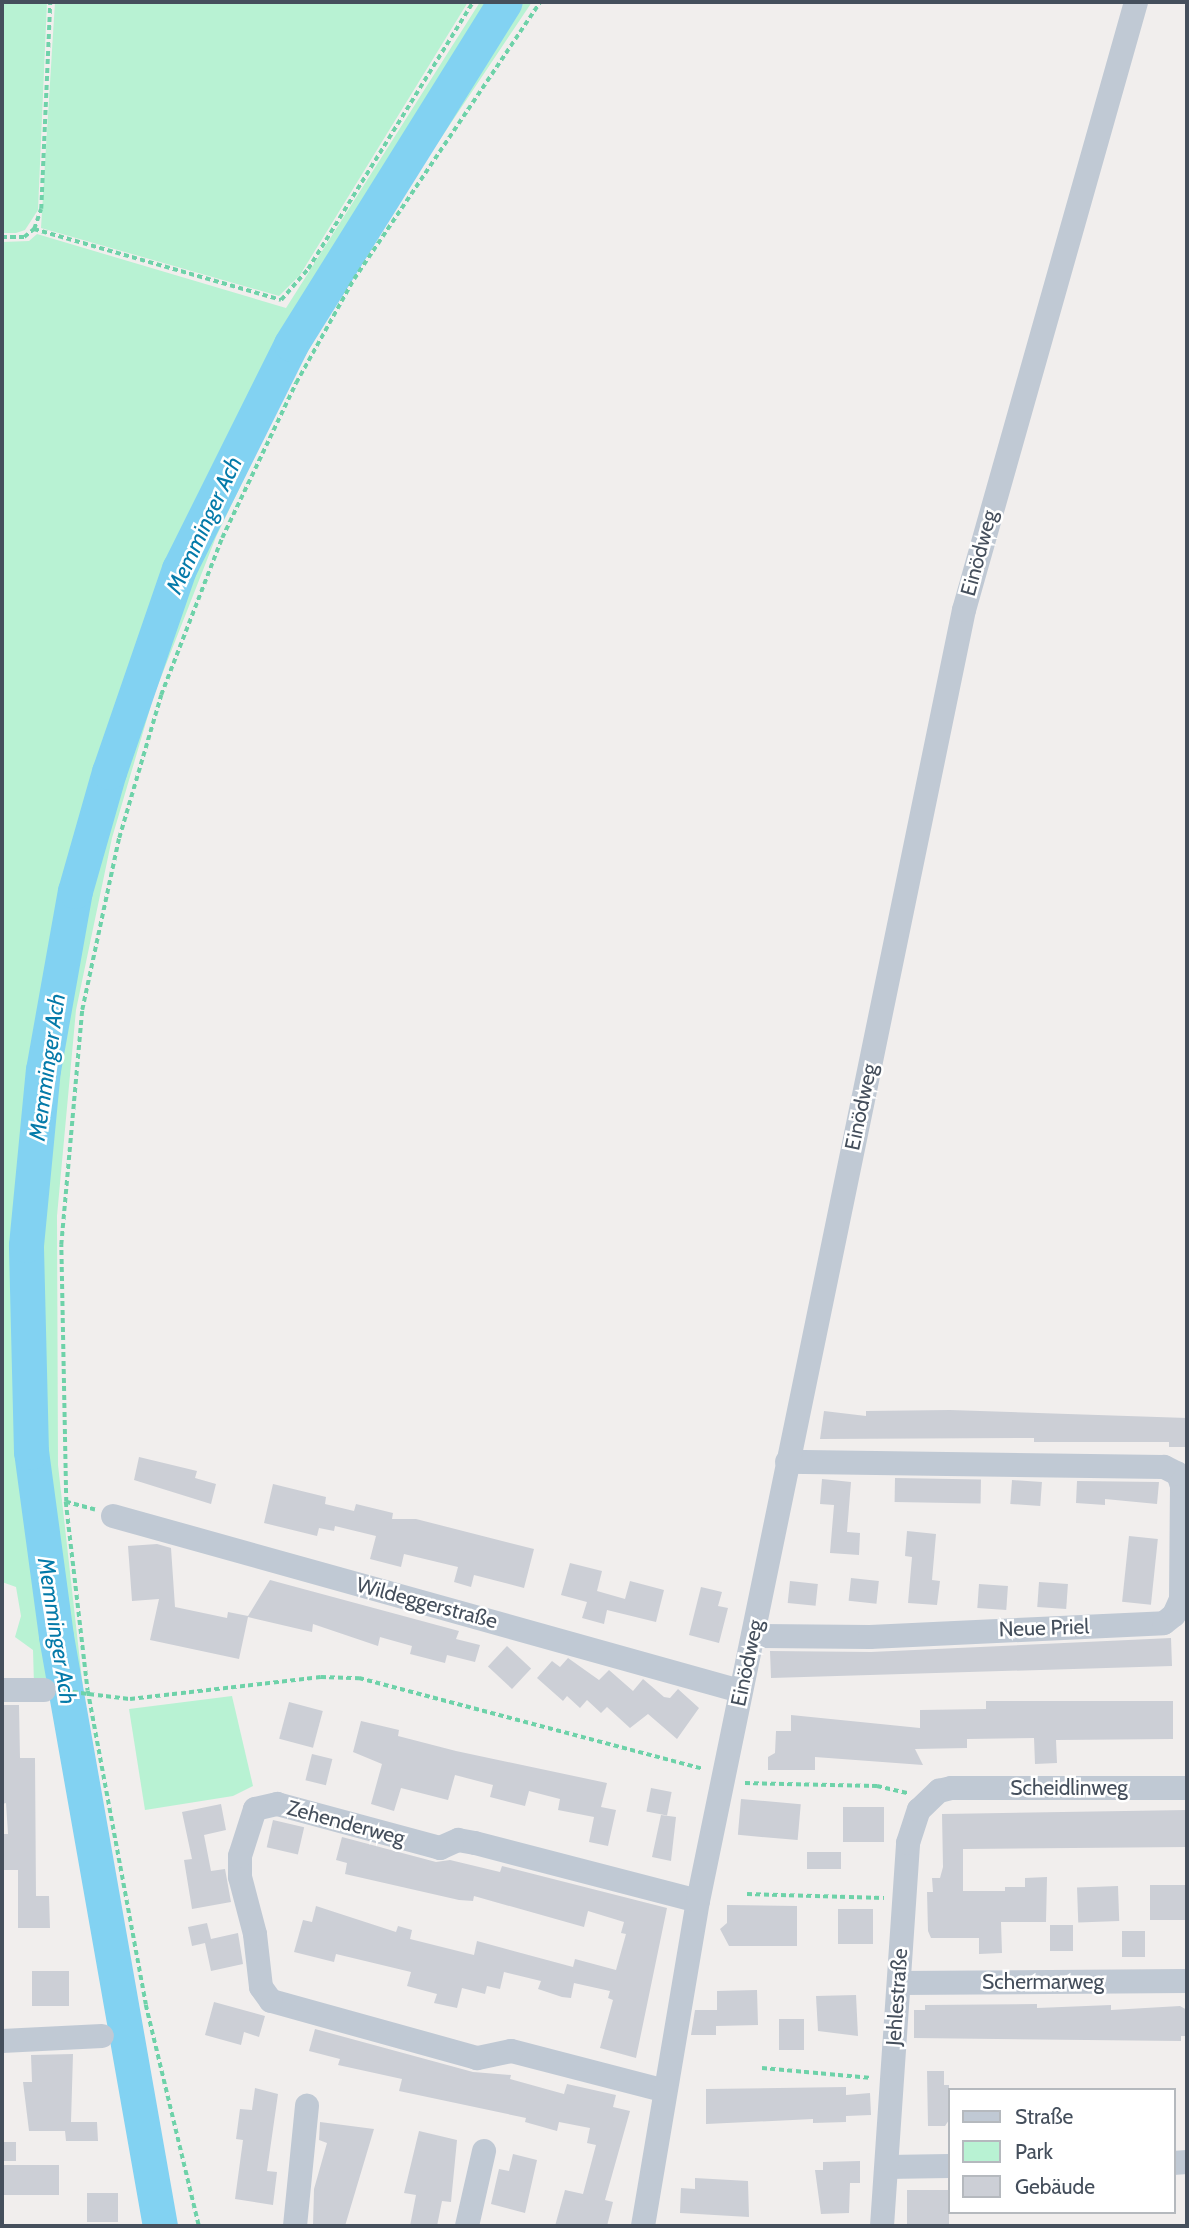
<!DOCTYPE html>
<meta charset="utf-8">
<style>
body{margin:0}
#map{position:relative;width:1189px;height:2228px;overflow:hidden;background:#f1eeed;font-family:Cabin,sans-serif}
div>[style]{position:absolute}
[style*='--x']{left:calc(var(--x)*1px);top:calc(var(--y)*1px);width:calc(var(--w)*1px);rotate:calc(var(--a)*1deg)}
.green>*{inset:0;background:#b8f2d3}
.river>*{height:35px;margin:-17.5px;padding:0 17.5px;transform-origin:17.5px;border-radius:17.5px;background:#82d2f2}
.building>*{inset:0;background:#cccfd6;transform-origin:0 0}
.path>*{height:3.5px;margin-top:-1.75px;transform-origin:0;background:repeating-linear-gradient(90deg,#6ed2a9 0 5px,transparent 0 8.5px)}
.minor>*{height:24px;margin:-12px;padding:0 12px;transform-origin:12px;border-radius:12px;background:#c0c9d4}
span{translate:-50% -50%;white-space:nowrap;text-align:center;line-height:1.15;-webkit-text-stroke:5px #fff;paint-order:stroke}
.street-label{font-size:21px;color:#454f5c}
.water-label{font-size:23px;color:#047aa9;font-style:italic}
.frame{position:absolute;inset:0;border:4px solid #454f5c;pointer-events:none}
.legend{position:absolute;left:948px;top:2088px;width:228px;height:126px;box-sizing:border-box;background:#fff;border:2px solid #b5b9be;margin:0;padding:9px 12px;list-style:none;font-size:21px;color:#454f5c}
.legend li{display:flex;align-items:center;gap:14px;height:35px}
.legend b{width:35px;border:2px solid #b5b9be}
</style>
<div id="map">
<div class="green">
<i style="clip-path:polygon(2px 2px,47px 2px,38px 210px,25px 230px,16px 233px,2px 233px)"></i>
<i style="clip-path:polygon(55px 2px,468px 2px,300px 275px,279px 296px,41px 228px)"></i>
<i style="clip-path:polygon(480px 2px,532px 2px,366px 250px,291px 381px,216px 537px,154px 695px,112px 838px,76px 1010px,57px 1216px,58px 1465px,83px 1688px,34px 1685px,33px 1650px,15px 1637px,21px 1616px,16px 1587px,2px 1582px,2px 242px,29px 241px,37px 234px,286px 308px)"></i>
<i style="clip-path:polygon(232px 1696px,253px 1786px,233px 1796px,145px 1810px,129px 1709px)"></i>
</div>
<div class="river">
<i style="--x:160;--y:2226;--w:599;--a:-100"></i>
<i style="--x:56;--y:1636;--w:186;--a:-97.7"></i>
<i style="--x:31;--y:1452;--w:207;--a:-91.4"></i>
<i style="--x:26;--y:1245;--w:176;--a:-84.5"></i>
<i style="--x:43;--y:1070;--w:182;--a:-79.9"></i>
<i style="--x:75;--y:891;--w:124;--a:-74.1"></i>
<i style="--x:109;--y:772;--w:215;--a:-71"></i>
<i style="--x:179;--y:569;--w:251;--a:-63.5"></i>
<i style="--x:291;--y:344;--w:403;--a:-58"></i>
</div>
<div class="building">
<i style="clip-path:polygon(950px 1410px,1187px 1418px,1187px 1447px,1169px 1447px,1169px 1442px,1034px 1442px,1034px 1438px,820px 1439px,824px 1411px,866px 1416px,866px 1411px)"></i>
<i style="clip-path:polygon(139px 1457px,197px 1471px,195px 1478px,216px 1484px,211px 1504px,134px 1480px)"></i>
<i style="left:895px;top:1478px;width:86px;height:24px;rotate:1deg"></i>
<i style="clip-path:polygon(822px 1479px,851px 1482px,847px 1532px,860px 1533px,859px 1555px,830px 1553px,834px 1505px,820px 1504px)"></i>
<i style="left:1012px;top:1480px;width:30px;height:24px;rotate:4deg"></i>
<i style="clip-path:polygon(1077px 1481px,1159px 1482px,1157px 1504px,1105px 1499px,1105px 1505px,1076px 1503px)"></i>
<i style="clip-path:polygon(273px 1484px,326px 1497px,325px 1504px,354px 1511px,356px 1504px,393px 1513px,392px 1519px,416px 1519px,534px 1549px,524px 1588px,474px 1575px,471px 1587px,454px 1582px,458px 1567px,404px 1554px,401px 1567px,370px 1559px,376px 1536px,335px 1526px,334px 1531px,319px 1528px,317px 1536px,264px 1523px)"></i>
<i style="clip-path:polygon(907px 1531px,936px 1534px,932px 1580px,940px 1581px,937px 1605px,908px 1603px,912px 1557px,905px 1556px)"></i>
<i style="left:1129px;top:1536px;width:29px;height:66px;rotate:6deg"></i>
<i style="clip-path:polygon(157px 1544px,171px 1548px,175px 1607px,227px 1618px,228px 1612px,248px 1616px,270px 1580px,459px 1631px,456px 1639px,480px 1645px,475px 1662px,447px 1655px,445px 1663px,410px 1654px,412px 1646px,380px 1637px,378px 1646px,313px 1624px,312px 1632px,248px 1617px,239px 1659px,150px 1640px,159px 1599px,132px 1601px,128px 1546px)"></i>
<i style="clip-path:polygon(570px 1563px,602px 1571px,597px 1591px,625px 1599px,630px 1581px,664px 1590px,656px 1622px,607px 1610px,604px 1624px,582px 1618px,587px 1602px,561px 1595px)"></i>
<i style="left:851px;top:1578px;width:28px;height:23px;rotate:6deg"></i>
<i style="left:790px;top:1581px;width:28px;height:22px;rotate:6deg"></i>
<i style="left:1039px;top:1582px;width:29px;height:25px;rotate:4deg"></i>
<i style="left:979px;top:1584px;width:29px;height:24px;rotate:4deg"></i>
<i style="clip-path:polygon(701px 1587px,722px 1592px,718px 1606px,728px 1608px,719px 1643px,689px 1635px)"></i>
<i style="clip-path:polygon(1171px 1638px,1172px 1666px,771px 1678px,770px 1651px,871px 1652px)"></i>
<i style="left:507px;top:1646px;width:33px;height:28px;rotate:43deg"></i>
<i style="clip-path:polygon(568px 1658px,599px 1680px,609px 1670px,633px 1691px,643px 1679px,664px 1697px,670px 1698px,678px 1689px,699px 1708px,677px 1739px,648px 1714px,630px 1728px,607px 1707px,601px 1713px,587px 1700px,580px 1708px,567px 1696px,563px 1701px,537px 1678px,552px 1661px,560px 1667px)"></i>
<i style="clip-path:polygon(986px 1701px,1173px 1701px,1173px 1739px,1056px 1740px,1057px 1763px,1035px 1764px,1034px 1738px,967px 1739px,967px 1748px,915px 1749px,923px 1765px,815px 1757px,815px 1770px,768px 1770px,768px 1757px,775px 1753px,776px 1731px,791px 1731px,791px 1715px,920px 1728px,920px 1710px,986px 1709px)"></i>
<i style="left:289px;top:1702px;width:35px;height:38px;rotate:15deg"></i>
<i style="clip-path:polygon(2px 1705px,19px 1705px,20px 1758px,35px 1758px,36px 1896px,49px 1896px,50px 1928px,18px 1928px,18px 1870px,2px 1870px,2px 1834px,8px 1834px,6px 1803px,2px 1804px)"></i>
<i style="clip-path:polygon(361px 1721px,399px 1730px,398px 1736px,456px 1751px,607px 1783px,601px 1807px,616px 1810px,608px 1846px,589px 1842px,594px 1817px,558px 1810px,560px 1799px,529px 1791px,525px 1806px,490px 1797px,493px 1785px,455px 1775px,448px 1800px,401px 1788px,394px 1811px,371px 1804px,382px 1764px,353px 1752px)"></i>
<i style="left:312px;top:1754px;width:21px;height:27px;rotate:14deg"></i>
<i style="left:651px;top:1788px;width:21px;height:24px;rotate:11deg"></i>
<i style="left:741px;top:1799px;width:60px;height:36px;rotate:5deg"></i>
<i style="clip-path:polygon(221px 1804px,226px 1830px,204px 1835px,211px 1871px,225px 1869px,231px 1902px,192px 1909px,184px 1860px,192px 1859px,182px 1812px)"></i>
<i style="left:884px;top:1807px;width:35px;height:41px;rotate:90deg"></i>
<i style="clip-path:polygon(1187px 1810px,1187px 1847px,963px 1849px,963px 1891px,1005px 1891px,1005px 1887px,1025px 1887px,1025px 1878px,1047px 1877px,1046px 1922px,1001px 1922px,1002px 1953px,979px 1954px,979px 1938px,931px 1938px,928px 1931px,927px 1892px,933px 1892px,932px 1878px,940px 1878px,943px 1867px,942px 1814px)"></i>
<i style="clip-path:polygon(661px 1815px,676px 1817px,671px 1861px,652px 1857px)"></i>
<i style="left:273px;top:1820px;width:32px;height:28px;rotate:13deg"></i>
<i style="clip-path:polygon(342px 1837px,436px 1862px,450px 1860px,500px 1872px,502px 1866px,667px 1908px,636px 2058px,600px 2048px,613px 2000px,608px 1998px,610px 1991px,574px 1983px,571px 1998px,562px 1997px,538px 1989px,541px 1981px,504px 1972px,500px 1989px,487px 1986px,485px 1994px,462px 1988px,457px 2008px,434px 2003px,437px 1994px,407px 1986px,411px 1972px,336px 1954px,334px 1962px,294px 1952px,303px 1920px,312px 1922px,316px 1906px,396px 1932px,398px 1926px,412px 1930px,410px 1939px,474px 1955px,477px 1941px,573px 1967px,575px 1959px,616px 1970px,626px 1934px,621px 1933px,624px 1922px,588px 1911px,584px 1927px,474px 1896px,473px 1901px,459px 1900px,345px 1874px,347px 1863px,336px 1860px)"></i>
<i style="left:807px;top:1852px;width:34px;height:17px"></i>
<i style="left:1187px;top:1885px;width:35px;height:37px;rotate:90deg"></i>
<i style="left:1118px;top:1886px;width:35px;height:41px;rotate:88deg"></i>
<i style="clip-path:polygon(727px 1905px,797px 1906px,797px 1946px,729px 1946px,720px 1929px,727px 1923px)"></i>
<i style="left:838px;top:1909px;width:35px;height:35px"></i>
<i style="clip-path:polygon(207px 1923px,211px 1939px,238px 1933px,243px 1964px,211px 1971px,205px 1943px,192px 1946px,188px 1927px)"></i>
<i style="left:1050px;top:1925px;width:23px;height:26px"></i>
<i style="left:1122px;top:1931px;width:23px;height:26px"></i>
<i style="left:69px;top:1971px;width:35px;height:37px;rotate:90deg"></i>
<i style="clip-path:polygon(757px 1990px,758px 2025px,716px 2026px,716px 2035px,691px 2035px,695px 2010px,717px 2010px,717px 1991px)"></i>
<i style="clip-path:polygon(856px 1995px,858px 2036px,818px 2031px,816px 1996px)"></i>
<i style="clip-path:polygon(214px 2002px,265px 2016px,259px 2037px,244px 2032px,241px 2045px,205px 2035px)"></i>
<i style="clip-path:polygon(1037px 2004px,1037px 2008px,1111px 2005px,1111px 2010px,1180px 2006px,1187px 2010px,1187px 2036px,1181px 2036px,1181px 2041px,914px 2038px,914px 2010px,925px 2010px,925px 2005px)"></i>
<i style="left:779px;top:2019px;width:25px;height:31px"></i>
<i style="clip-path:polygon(315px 2029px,473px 2072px,511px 2075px,510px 2079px,564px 2094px,567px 2084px,616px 2095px,613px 2107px,630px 2111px,605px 2200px,613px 2202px,607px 2226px,555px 2226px,565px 2190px,583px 2194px,596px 2145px,587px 2143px,590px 2128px,559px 2122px,557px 2131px,525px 2122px,526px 2118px,399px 2091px,402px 2079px,338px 2065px,340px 2059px,309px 2051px)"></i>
<i style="clip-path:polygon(73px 2054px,71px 2122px,97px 2122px,98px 2141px,66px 2141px,65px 2131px,29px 2131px,23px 2082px,32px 2082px,31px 2055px)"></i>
<i style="clip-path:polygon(927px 2071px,944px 2071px,944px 2085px,949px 2085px,949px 2120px,945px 2126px,928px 2126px)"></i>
<i style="clip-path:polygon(846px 2087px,846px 2095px,870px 2093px,871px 2115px,846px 2116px,846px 2122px,813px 2123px,813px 2119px,706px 2124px,706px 2089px)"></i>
<i style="clip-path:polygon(255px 2088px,278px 2094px,267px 2171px,277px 2172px,273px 2205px,235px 2199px,243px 2140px,236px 2139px,240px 2109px,252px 2110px)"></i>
<i style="clip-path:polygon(320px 2122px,374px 2129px,345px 2226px,313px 2226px,314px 2189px,327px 2143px,319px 2140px)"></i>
<i style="clip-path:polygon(419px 2131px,457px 2140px,451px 2202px,442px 2201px,437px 2226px,410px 2226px,416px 2195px,404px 2193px)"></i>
<i style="left:2px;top:2142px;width:14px;height:19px"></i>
<i style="clip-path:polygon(513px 2154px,537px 2160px,525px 2213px,491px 2204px,499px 2169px,509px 2171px)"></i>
<i style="clip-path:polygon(860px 2161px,860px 2183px,850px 2183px,849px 2213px,821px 2214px,815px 2170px,823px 2170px,823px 2162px)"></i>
<i style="left:59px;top:2165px;width:30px;height:56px;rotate:90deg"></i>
<i style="clip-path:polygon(695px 2178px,748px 2181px,749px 2217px,680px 2213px,681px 2188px,695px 2189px)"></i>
<i style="left:907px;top:2190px;width:42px;height:36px"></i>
<i style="left:87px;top:2193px;width:31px;height:29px"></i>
</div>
<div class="path">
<i style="--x:34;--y:229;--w:21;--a:-71"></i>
<i style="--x:41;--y:209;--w:207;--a:-87.5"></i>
<i style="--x:2;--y:237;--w:22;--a:0"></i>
<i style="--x:24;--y:237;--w:13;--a:-39"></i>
<i style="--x:34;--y:229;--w:257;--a:16"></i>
<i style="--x:281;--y:300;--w:41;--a:-48.9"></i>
<i style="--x:308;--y:269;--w:314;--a:-58.3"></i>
<i style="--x:66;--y:1502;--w:257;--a:-91.1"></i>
<i style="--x:61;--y:1245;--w:236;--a:-84.9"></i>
<i style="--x:82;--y:1010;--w:176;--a:-77.9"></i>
<i style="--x:119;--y:838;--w:149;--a:-73.6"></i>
<i style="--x:161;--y:695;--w:168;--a:-68.8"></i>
<i style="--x:222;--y:538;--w:172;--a:-64.5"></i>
<i style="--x:296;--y:383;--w:119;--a:-60.9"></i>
<i style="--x:354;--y:279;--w:334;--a:-56.1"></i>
<i style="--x:95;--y:1510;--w:30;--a:-165"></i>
<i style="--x:66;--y:1502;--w:190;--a:83.4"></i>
<i style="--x:88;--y:1691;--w:319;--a:79.5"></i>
<i style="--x:146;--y:2005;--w:227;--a:76.5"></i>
<i style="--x:64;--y:1691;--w:66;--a:6.9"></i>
<i style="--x:130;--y:1699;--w:192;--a:-6.6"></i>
<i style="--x:321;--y:1677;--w:38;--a:2"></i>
<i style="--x:359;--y:1678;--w:356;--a:14.8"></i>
<i style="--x:745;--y:1783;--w:132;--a:1.3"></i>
<i style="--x:877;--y:1786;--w:32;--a:13"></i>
<i style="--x:747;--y:1894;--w:137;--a:1.7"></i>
<i style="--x:762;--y:2068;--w:110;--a:5.2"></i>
</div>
<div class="minor">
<i style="--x:113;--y:1516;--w:651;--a:15.59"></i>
<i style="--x:753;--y:1636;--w:117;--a:0.5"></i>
<i style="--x:870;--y:1637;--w:294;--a:-2.7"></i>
<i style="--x:1164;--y:1623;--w:13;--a:-39"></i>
<i style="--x:1174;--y:1615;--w:17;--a:-66"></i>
<i style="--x:1181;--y:1599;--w:113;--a:-89.5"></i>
<i style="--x:1182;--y:1486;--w:13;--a:-108"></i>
<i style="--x:1178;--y:1474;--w:16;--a:-153"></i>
<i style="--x:1164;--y:1467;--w:377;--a:-179.2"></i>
<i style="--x:2;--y:1690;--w:42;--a:0"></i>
<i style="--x:899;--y:1983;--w:288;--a:-0.4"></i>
<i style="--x:2;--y:2041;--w:100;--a:-2.9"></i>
<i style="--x:662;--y:2090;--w:156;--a:-165.5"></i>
<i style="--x:511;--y:2051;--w:35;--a:168"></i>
<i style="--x:477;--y:2058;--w:214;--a:-164.5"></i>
<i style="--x:271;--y:2001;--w:17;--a:-126"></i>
<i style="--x:261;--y:1987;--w:53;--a:-96.5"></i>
<i style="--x:255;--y:1934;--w:59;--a:-104.7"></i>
<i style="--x:240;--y:1877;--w:21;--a:-90"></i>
<i style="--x:240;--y:1856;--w:49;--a:-72.3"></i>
<i style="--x:255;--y:1809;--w:23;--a:-13"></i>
<i style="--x:277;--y:1804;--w:169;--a:15.1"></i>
<i style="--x:440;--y:1848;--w:20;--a:-24"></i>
<i style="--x:458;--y:1840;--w:17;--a:10"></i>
<i style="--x:475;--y:1843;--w:230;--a:14.6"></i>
<i style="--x:1173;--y:2163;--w:14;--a:-4"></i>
<i style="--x:887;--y:2167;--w:62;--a:-0.9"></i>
<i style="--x:295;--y:2226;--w:121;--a:-84.3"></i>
<i style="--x:467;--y:2226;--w:77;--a:-77.2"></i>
<i style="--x:643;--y:2226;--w:330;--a:-80.4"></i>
<i style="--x:698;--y:1901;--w:1318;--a:-78.36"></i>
<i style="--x:964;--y:610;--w:632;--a:-74.2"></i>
<i style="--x:882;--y:2226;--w:384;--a:-86.1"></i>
<i style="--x:908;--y:1843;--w:35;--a:-72"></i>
<i style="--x:919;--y:1810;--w:28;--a:-44"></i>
<i style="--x:939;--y:1791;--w:12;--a:-14"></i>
<i style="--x:951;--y:1788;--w:236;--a:0"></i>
</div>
<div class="street-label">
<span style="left:979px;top:553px;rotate:-75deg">Einödweg</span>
<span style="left:861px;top:1107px;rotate:-78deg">Einödweg</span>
<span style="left:427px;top:1603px;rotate:15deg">Wildeggerstraße</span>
<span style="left:1044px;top:1628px;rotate:-2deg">Neue Priel</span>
<span style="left:747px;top:1663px;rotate:-78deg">Einödweg</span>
<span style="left:1069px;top:1788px">Scheidlinweg</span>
<span style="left:346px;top:1823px;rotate:15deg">Zehenderweg</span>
<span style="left:1043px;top:1982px">Schermarweg</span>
<span style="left:897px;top:1997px;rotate:-86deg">Jehlestraße</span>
</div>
<div class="water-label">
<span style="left:204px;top:525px;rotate:-65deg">Memminger Ach</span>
<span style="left:47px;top:1067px;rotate:-82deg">Memminger Ach</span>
<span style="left:57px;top:1631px;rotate:81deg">Memminger Ach</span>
</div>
<div class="frame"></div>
<ul class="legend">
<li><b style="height:9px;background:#c0c9d4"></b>Straße</li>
<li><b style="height:19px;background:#b8f2d3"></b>Park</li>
<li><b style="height:19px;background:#cccfd6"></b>Gebäude</li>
</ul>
</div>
